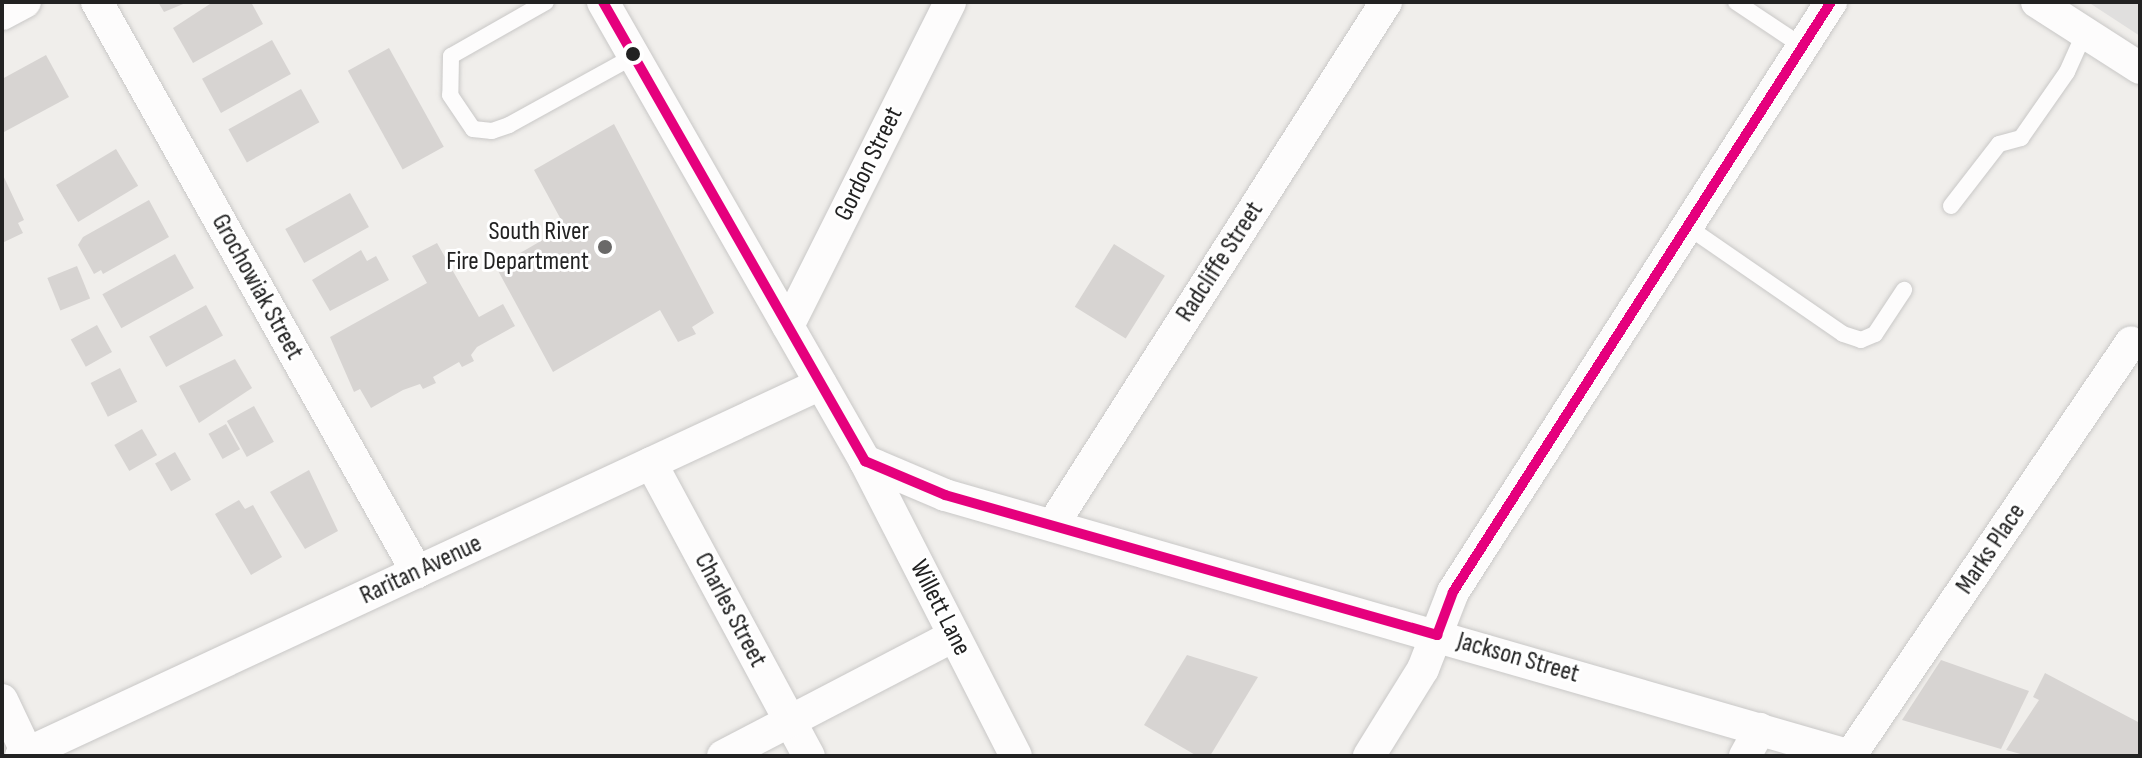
<!DOCTYPE html>
<style>
body{margin:0}
#map{position:relative;width:2142px;height:758px;overflow:hidden;background:#f0eeeb;font-family:"Sofia Sans Condensed",sans-serif}
div>[style]{position:absolute}
[style*='--x']{left:calc(var(--x)*1px);top:calc(var(--y)*1px);width:calc(var(--w)*1px);rotate:calc(var(--a)*1deg)}
.parking>*{inset:0;background:#e0dfde}
.building>*{inset:0;background:#d7d4d2;transform-origin:0 0}
.roads{filter:drop-shadow(0 0 2px #c9c8c7) drop-shadow(0 0 2px #c9c8c7)}
.service>*{height:16px;margin:-8px;padding:0 8px;transform-origin:8px;border-radius:8px;background:#fdfcfc}
.minor>*{height:32px;margin:-16px;padding:0 16px;transform-origin:16px;border-radius:16px;background:#fdfcfc}
.bus-1>*{height:10px;margin:-5px;padding:0 5px;transform-origin:5px;border-radius:5px;background:#e5007d}
.dots>*{width:22px;height:22px;translate:-50% -50%;box-sizing:border-box;border:4px solid #fff;border-radius:50%}
span{translate:-50% -50%;white-space:nowrap;text-align:center;line-height:1.15;-webkit-text-stroke:6px #fff;paint-order:stroke}
.street-label{font-size:26px;color:#222}
.poi-label{font-size:26px;color:#222}
.right{translate:-100% -50%;text-align:right}
.frame{position:absolute;inset:0;border:4px solid #222;pointer-events:none}
</style>
<div id="map">
<div class="parking">
<i style="clip-path:polygon(2088px 2px,2140px 2px,2140px 36px)"></i>
</div>
<div class="building">
<i style="clip-path:polygon(158px 2px,188px 2px,164px 12px)"></i>
<i style="clip-path:polygon(213px 2px,251px 2px,263px 24px,193px 63px,173px 28px)"></i>
<i style="left:272px;top:40px;width:39px;height:80px;rotate:61deg"></i>
<i style="left:389px;top:48px;width:113px;height:47px;rotate:61deg"></i>
<i style="clip-path:polygon(46px 55px,69px 97px,4px 132px,2px 79px)"></i>
<i style="left:301px;top:89px;width:38px;height:83px;rotate:61deg"></i>
<i style="clip-path:polygon(614px 124px,714px 313px,692px 327px,696px 334px,678px 342px,660px 310px,553px 372px,496px 267px,565px 227px,534px 170px)"></i>
<i style="left:116px;top:149px;width:43px;height:70px;rotate:59deg"></i>
<i style="clip-path:polygon(2px 173px,24px 220px,18px 223px,23px 233px,2px 243px)"></i>
<i style="left:350px;top:193px;width:39px;height:74px;rotate:61deg"></i>
<i style="clip-path:polygon(149px 200px,169px 237px,103px 274px,101px 270px,94px 274px,78px 245px,83px 237px)"></i>
<i style="clip-path:polygon(437px 243px,479px 317px,503px 304px,515px 326px,477px 347px,471px 355px,474px 361px,462px 367px,459px 362px,433px 377px,436px 383px,423px 389px,420px 384px,403px 390px,371px 408px,360px 389px,354px 392px,330px 337px,427px 283px,412px 256px)"></i>
<i style="left:1114px;top:244px;width:60px;height:74px;rotate:32deg"></i>
<i style="clip-path:polygon(361px 250px,367px 261px,376px 256px,389px 280px,330px 311px,312px 280px)"></i>
<i style="left:175px;top:254px;width:39px;height:83px;rotate:61deg"></i>
<i style="left:77px;top:266px;width:35px;height:32px;rotate:68deg"></i>
<i style="left:206px;top:305px;width:35px;height:65px;rotate:61deg"></i>
<i style="left:97px;top:325px;width:31px;height:30px;rotate:61deg"></i>
<i style="clip-path:polygon(235px 359px,252px 388px,199px 423px,179px 386px)"></i>
<i style="left:120px;top:368px;width:38px;height:33px;rotate:63deg"></i>
<i style="left:254px;top:406px;width:41px;height:31px;rotate:61deg"></i>
<i style="left:226px;top:424px;width:29px;height:20px;rotate:61deg"></i>
<i style="left:142px;top:429px;width:30px;height:32px;rotate:60deg"></i>
<i style="left:175px;top:452px;width:32px;height:23px;rotate:60deg"></i>
<i style="clip-path:polygon(309px 470px,338px 531px,305px 549px,270px 492px)"></i>
<i style="clip-path:polygon(239px 500px,245px 509px,253px 505px,282px 557px,251px 575px,215px 514px)"></i>
<i style="clip-path:polygon(1187px 655px,1258px 677px,1210px 756px,1197px 756px,1144px 725px)"></i>
<i style="clip-path:polygon(1941px 660px,2029px 691px,2001px 749px,1902px 720px)"></i>
<i style="clip-path:polygon(2045px 673px,2140px 723px,2140px 756px,2028px 756px,2006px 750px,2039px 700px,2033px 697px)"></i>
</div>
<div class="roads">
<div class="service">
<i style="--x:546;--y:2;--w:109;--a:150.4"></i>
<i style="--x:451;--y:56;--w:39;--a:91"></i>
<i style="--x:450;--y:95;--w:41;--a:55.9"></i>
<i style="--x:473;--y:129;--w:19;--a:6"></i>
<i style="--x:492;--y:131;--w:18;--a:-19"></i>
<i style="--x:509;--y:125;--w:143;--a:-28.9"></i>
<i style="--x:1736;--y:2;--w:79;--a:33.7"></i>
<i style="--x:1951;--y:206;--w:78;--a:-52.3"></i>
<i style="--x:1999;--y:144;--w:23;--a:-15"></i>
<i style="--x:2021;--y:138;--w:80;--a:-55.1"></i>
<i style="--x:2067;--y:72;--w:42;--a:-65.9"></i>
<i style="--x:1688;--y:227;--w:188;--a:34.6"></i>
<i style="--x:1843;--y:334;--w:19;--a:18"></i>
<i style="--x:1861;--y:340;--w:15;--a:-23"></i>
<i style="--x:1875;--y:334;--w:53;--a:-56.6"></i>
</div>
<div class="minor">
<i style="--x:97;--y:2;--w:654;--a:60.69"></i>
<i style="--x:603;--y:2;--w:529;--a:60.28"></i>
<i style="--x:865;--y:461;--w:331;--a:62.9"></i>
<i style="--x:2037;--y:2;--w:122;--a:32.7"></i>
<i style="--x:2;--y:14;--w:26;--a:-28"></i>
<i style="--x:788;--y:326;--w:362;--a:-63.4"></i>
<i style="--x:865;--y:461;--w:87;--a:23"></i>
<i style="--x:945;--y:495;--w:943;--a:16.07"></i>
<i style="--x:651;--y:463;--w:333;--a:61.7"></i>
<i style="--x:1054;--y:523;--w:618;--a:-57.49"></i>
<i style="--x:2;--y:700;--w:59;--a:64.7"></i>
<i style="--x:21;--y:756;--w:882;--a:-24.94"></i>
<i style="--x:723;--y:756;--w:260;--a:-27.5"></i>
<i style="--x:1369;--y:756;--w:102;--a:-58.2"></i>
<i style="--x:1423;--y:669;--w:83;--a:-68.7"></i>
<i style="--x:1453;--y:592;--w:701;--a:-57.35"></i>
<i style="--x:1745;--y:756;--w:31;--a:-61"></i>
<i style="--x:1850;--y:756;--w:500;--a:-55.8"></i>
</div>
</div>
<div class="bus-1">
<i style="--x:603;--y:2;--w:529;--a:60.28"></i>
<i style="--x:865;--y:461;--w:87;--a:23"></i>
<i style="--x:945;--y:495;--w:512;--a:15.88"></i>
<i style="--x:1437;--y:635;--w:46;--a:-69.6"></i>
<i style="--x:1453;--y:592;--w:701;--a:-57.35"></i>
</div>
<div class="dots">
<i style="left:633px;top:54px;background:#222"></i>
<i style="left:605px;top:247px;background:#6a6968"></i>
</div>
<div class="street-label">
<span style="left:869px;top:164px;rotate:-64deg">Gordon Street</span>
<span style="left:1220px;top:262px;rotate:-57deg">Radcliffe Street</span>
<span style="left:257px;top:287px;rotate:61deg">Grochowiak Street</span>
<span style="left:1991px;top:549px;rotate:-56deg">Marks Place</span>
<span style="left:421px;top:570px;rotate:-25deg">Raritan Avenue</span>
<span style="left:940px;top:608px;rotate:63deg">Willett Lane</span>
<span style="left:730px;top:610px;rotate:62deg">Charles Street</span>
<span style="left:1518px;top:658px;rotate:16deg">Jackson Street</span>
</div>
<div class="poi-label">
<span class="right" style="left:589px;top:247px">South River<br>Fire Department</span>
</div>
<div class="frame"></div>
</div>
